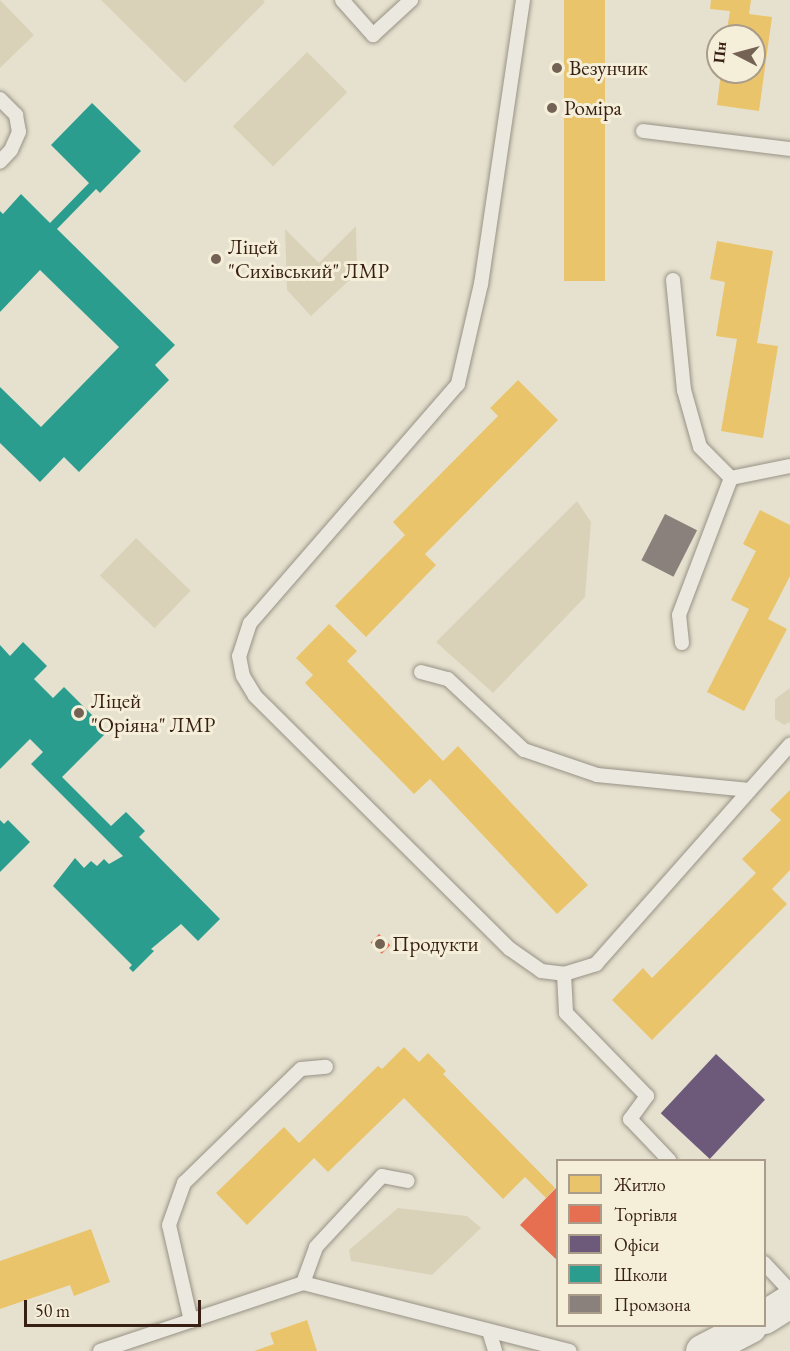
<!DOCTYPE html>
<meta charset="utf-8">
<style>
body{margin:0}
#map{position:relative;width:790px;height:1351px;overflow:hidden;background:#e6e1ce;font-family:"EB Garamond",serif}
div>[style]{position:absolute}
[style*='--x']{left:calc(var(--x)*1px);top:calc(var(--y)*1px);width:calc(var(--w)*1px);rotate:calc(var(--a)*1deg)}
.green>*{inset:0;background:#dad2b8;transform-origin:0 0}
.homes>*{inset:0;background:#e9c46a;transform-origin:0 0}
.shops>*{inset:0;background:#e76f51;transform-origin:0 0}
.offices>*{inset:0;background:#6d597a;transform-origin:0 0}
.schools>*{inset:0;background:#2a9d8f}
.industry>*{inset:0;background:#8a817c;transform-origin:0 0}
.roads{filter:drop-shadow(0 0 2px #989286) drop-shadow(0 0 2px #989286)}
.lane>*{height:14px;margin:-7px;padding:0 7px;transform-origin:7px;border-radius:7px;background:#ebe9df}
.secondary>*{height:33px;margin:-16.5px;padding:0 16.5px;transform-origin:16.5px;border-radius:16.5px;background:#ebe9df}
.dots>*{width:16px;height:16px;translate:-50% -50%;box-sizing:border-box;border:3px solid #f5efd9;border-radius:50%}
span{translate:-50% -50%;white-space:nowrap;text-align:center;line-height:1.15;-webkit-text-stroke:6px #f5efd9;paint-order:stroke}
.poi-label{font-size:21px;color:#371f13}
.left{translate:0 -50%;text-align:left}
.legend{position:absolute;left:556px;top:1159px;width:210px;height:168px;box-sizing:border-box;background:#f5efd9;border:2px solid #a99c8a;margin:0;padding:8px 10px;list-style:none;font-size:18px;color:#371f13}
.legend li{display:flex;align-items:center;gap:12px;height:30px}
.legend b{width:30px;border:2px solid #a99c8a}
.north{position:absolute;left:706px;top:24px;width:60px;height:60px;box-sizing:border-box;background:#f5efd9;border:2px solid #a99c8a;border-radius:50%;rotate:276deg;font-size:16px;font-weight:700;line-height:24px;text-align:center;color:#371f13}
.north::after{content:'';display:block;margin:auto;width:21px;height:27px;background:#746354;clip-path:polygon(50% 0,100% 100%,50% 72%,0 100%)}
.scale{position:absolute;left:24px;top:1300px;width:177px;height:27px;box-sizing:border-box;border:3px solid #371f13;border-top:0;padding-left:8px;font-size:18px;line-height:21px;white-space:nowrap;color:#371f13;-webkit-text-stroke:4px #f5efd9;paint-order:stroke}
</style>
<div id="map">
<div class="green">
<i style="clip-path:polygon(0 0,34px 35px,0 68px)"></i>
<i style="clip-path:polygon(101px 0,263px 0,265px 2px,185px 83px)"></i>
<i style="left:307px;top:52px;width:57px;height:105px;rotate:45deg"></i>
<i style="clip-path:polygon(356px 226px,357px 273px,311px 316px,287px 290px,285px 229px,319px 263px)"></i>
<i style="clip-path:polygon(577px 501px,591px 522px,585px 597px,493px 693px,436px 642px)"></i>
<i style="left:136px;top:538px;width:76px;height:52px;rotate:44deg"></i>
<i style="clip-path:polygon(790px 688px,790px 722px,784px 725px,775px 719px,775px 699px)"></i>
<i style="clip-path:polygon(398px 1208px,467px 1216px,481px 1228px,432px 1275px,351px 1261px,349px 1250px)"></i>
</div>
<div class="homes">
<i style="left:564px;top:0;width:41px;height:281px"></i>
<i style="clip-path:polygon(711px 0,751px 0,749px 14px,772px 17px,759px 111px,717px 105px,721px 72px,754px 72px,754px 36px,726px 36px,730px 11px,710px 9px)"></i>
<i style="clip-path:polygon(717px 241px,773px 251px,757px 343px,778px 346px,763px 438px,721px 431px,737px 339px,716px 336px,725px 282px,710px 279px)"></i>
<i style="clip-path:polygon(518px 380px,558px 420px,425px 554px,436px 565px,366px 637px,335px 606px,405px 535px,393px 522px,498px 416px,490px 408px)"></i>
<i style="clip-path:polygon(760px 510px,790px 525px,790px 576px,768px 619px,787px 629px,744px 711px,707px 692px,749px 609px,731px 600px,756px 551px,743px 544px)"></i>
<i style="clip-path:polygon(329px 624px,357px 651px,347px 661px,443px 761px,458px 746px,588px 885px,557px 914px,430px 779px,414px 794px,305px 683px,313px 675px,296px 658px)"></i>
<i style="clip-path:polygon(790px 790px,790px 870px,772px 889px,787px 904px,652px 1040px,612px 1000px,643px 968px,652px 978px,756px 873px,742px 859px,781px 820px,770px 810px)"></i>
<i style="clip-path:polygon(404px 1047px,419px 1062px,428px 1053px,446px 1071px,443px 1074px,555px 1188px,546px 1198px,525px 1177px,503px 1199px,404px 1098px,328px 1172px,314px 1158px,247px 1225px,216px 1193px,284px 1127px,299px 1143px,378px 1066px,382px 1069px)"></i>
<i style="clip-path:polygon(91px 1229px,110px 1282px,74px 1296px,70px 1285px,0 1309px,0 1261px)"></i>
<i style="clip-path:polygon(307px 1320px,317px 1351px,254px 1351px,274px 1344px,270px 1333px)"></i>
</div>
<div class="shops">
<i style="left:379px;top:934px;width:16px;height:12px;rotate:45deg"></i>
<i style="clip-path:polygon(558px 1186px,558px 1261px,520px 1225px)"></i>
</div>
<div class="offices">
<i style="left:716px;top:1054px;width:67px;height:81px;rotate:43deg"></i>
</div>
<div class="schools">
<i style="clip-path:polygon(92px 103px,141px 151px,100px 193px,96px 189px,57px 229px,175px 345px,155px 365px,169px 380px,79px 472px,64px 457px,40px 482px,0 443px,0 387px,41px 427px,119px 347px,40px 270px,0 312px,0 211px,3px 214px,21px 194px,50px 223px,89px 183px,51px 145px)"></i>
<i style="clip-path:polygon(23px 642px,47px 666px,34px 679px,53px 698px,64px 687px,108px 731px,62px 777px,111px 826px,126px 812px,145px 831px,139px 837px,220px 919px,198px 941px,181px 924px,151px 949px,154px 951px,133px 972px,129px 968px,132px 965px,53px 886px,75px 858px,84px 868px,91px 861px,97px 866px,104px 859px,109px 864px,123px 856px,31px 764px,43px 752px,30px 739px,0 769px,0 645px,10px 656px)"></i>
<i style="clip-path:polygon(0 820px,4px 824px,8px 820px,30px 842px,0 872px)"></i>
</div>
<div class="industry">
<i style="left:665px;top:514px;width:36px;height:52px;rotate:27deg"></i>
</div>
<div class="roads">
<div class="lane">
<i style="--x:342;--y:0;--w:47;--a:48.5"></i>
<i style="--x:373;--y:35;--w:52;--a:-42.6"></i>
<i style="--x:523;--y:0;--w:287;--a:98.4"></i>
<i style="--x:481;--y:284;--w:103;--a:103"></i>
<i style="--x:458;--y:384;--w:317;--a:131"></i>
<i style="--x:250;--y:623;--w:35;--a:108"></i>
<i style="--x:239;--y:656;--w:20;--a:79"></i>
<i style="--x:243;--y:676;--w:23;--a:59"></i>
<i style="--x:255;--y:696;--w:359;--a:44.8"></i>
<i style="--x:510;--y:949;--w:38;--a:35"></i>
<i style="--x:541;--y:971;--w:23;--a:7"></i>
<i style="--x:564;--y:974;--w:34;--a:-17"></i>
<i style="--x:596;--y:964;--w:293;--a:-48.5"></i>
<i style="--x:0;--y:99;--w:23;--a:45"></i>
<i style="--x:16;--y:115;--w:17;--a:80"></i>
<i style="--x:19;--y:132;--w:20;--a:114"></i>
<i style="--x:11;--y:150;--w:16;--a:133"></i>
<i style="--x:643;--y:131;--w:148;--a:7"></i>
<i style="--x:673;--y:280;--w:111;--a:84.3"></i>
<i style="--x:684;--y:390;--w:59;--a:74.3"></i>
<i style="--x:700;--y:447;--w:44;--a:45"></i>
<i style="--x:731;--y:478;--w:60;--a:-11.5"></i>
<i style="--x:682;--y:643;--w:28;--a:-96"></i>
<i style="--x:679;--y:615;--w:147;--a:-69.2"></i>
<i style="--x:421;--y:672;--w:28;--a:15"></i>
<i style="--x:448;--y:679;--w:104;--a:43.1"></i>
<i style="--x:524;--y:750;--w:77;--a:18.9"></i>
<i style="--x:597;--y:775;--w:153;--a:5.6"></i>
<i style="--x:564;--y:974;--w:39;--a:87"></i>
<i style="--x:566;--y:1013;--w:116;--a:45.7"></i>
<i style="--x:647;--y:1096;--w:29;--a:126"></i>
<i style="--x:630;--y:1119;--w:57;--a:46.4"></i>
<i style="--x:764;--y:1263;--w:38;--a:47"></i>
<i style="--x:303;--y:1283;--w:38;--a:-70"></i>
<i style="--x:316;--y:1247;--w:97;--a:-47.1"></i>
<i style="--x:382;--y:1176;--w:26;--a:11"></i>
<i style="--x:191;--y:1321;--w:98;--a:-102.9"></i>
<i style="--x:169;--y:1225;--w:45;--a:-70.3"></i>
<i style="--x:184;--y:1183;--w:163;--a:-44.3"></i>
<i style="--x:301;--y:1069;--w:25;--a:-5"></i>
<i style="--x:489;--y:1331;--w:21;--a:73"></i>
<i style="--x:100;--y:1351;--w:214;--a:-18.5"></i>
<i style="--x:303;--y:1283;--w:275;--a:14.3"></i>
</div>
<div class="secondary">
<i style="--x:764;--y:1317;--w:31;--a:-32"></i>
<i style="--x:702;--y:1351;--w:54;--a:-27.5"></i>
</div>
</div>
<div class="dots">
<i style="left:557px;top:68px;background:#746354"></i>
<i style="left:552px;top:108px;background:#746354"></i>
<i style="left:216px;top:259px;background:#746354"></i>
<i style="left:79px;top:713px;background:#746354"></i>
<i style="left:380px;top:944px;background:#746354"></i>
</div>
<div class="poi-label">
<span class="left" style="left:569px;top:68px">Везунчик</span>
<span class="left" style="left:564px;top:108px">Роміра</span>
<span class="left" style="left:228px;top:259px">Ліцей<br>"Сихівський" ЛМР</span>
<span class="left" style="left:91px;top:713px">Ліцей<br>"Оріяна" ЛМР</span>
<span class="left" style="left:392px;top:944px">Продукти</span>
</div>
<ul class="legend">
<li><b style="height:16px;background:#e9c46a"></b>Житло</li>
<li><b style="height:16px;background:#e76f51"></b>Торгівля</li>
<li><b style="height:16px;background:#6d597a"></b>Офіси</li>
<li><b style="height:16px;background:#2a9d8f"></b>Школи</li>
<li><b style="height:16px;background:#8a817c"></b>Промзона</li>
</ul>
<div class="north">Пн</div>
<div class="scale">50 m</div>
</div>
